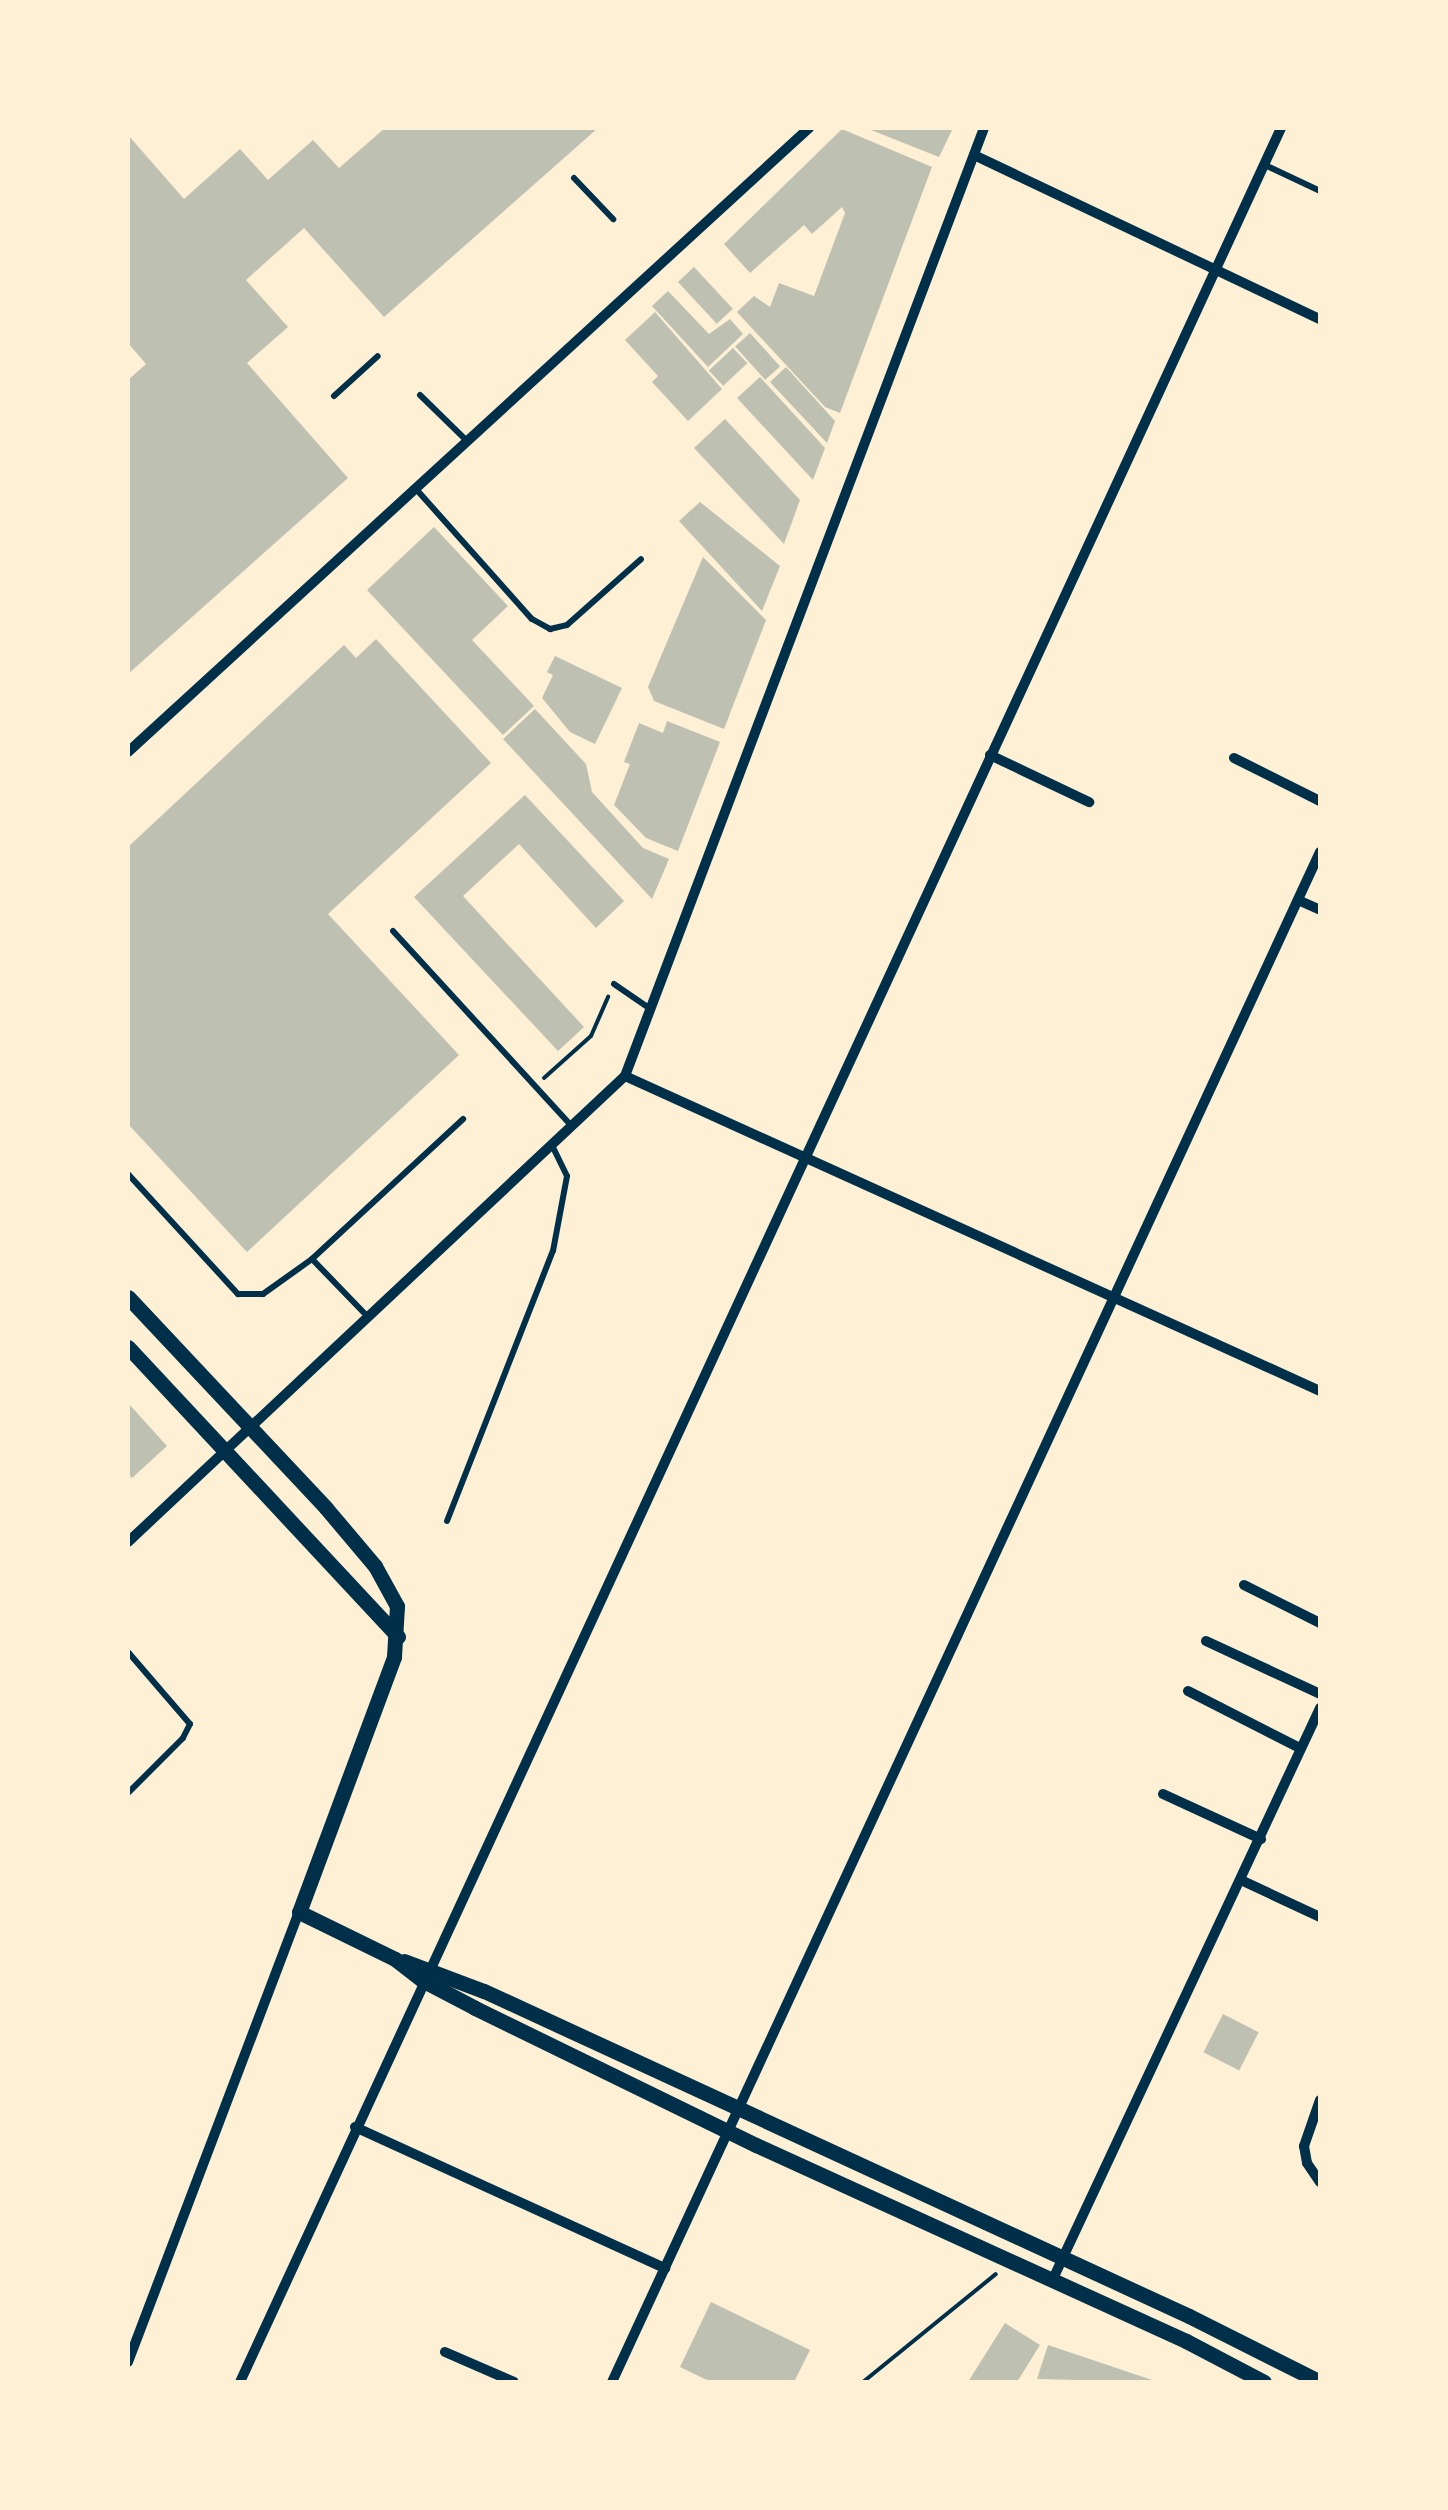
<!DOCTYPE html>
<style>
body{margin:0}
#map{position:relative;width:1448px;height:2510px;overflow:hidden;background:#fdf0d5;font-family:Commissioner,sans-serif}
div>[style]{position:absolute}
[style*='--x']{left:calc(var(--x)*1px);top:calc(var(--y)*1px);width:calc(var(--w)*1px);rotate:calc(var(--a)*1deg)}
.building>*{inset:0;background:#bec0b2;transform-origin:0 0}
.path>*{height:4px;margin:-2px;padding:0 2px;transform-origin:2px;border-radius:2px;background:#003049}
.service>*{height:6px;margin:-3px;padding:0 3px;transform-origin:3px;border-radius:3px;background:#003049}
.minor>*{height:10px;margin:-5px;padding:0 5px;transform-origin:5px;border-radius:5px;background:#003049}
.tertiary>*{height:15px;margin:-7.5px;padding:0 7.5px;transform-origin:7.5px;border-radius:7.5px;background:#003049}
span{translate:-50% -50%;white-space:nowrap;text-align:center;line-height:1.15;-webkit-text-stroke:8px #fdf0d5;paint-order:stroke}
.frame{position:absolute;inset:0;border:130px solid #fdf0d5;pointer-events:none}
</style>
<div id="map">
<div class="building">
<i style="clip-path:polygon(385px 128px,598px 128px,384px 317px,304px 228px,246px 280px,288px 327px,247px 363px,348px 478px,128px 674px,128px 380px,146px 364px,128px 343px,128px 135px,184px 199px,240px 149px,268px 180px,313px 140px,339px 168px)"></i>
<i style="clip-path:polygon(866px 128px,953px 128px,939px 157px)"></i>
<i style="clip-path:polygon(842px 129px,932px 167px,840px 413px,825px 407px,737px 312px,754px 296px,770px 307px,779px 283px,814px 296px,845px 213px,842px 207px,812px 234px,804px 225px,750px 273px,724px 244px)"></i>
<i style="left:694px;top:267px;width:57px;height:22px;rotate:47deg"></i>
<i style="clip-path:polygon(668px 291px,709px 334px,730px 319px,743px 334px,708px 367px,652px 306px)"></i>
<i style="clip-path:polygon(655px 312px,722px 389px,688px 421px,652px 382px,658px 376px,625px 340px)"></i>
<i style="left:750px;top:333px;width:45px;height:20px;rotate:48deg"></i>
<i style="left:733px;top:348px;width:21px;height:33px;rotate:47deg"></i>
<i style="clip-path:polygon(786px 367px,835px 421px,827px 443px,770px 382px)"></i>
<i style="clip-path:polygon(760px 377px,825px 448px,813px 480px,737px 398px)"></i>
<i style="clip-path:polygon(725px 419px,800px 500px,784px 544px,694px 448px)"></i>
<i style="clip-path:polygon(700px 502px,780px 566px,762px 611px,679px 521px)"></i>
<i style="clip-path:polygon(434px 527px,508px 606px,472px 640px,534px 706px,503px 735px,367px 590px)"></i>
<i style="clip-path:polygon(703px 557px,766px 620px,724px 729px,654px 701px,648px 687px)"></i>
<i style="clip-path:polygon(376px 639px,491px 763px,328px 914px,459px 1055px,247px 1252px,128px 1124px,128px 847px,344px 645px,356px 658px)"></i>
<i style="clip-path:polygon(555px 656px,622px 688px,595px 744px,570px 732px,542px 698px,553px 675px,547px 672px)"></i>
<i style="clip-path:polygon(535px 709px,586px 764px,592px 792px,643px 848px,669px 859px,652px 899px,503px 739px)"></i>
<i style="clip-path:polygon(667px 721px,720px 742px,678px 851px,646px 838px,614px 805px,630px 764px,624px 762px,639px 723px,663px 733px)"></i>
<i style="clip-path:polygon(525px 795px,624px 901px,596px 928px,519px 844px,463px 896px,584px 1027px,558px 1051px,414px 897px)"></i>
<i style="clip-path:polygon(128px 1403px,167px 1446px,132px 1478px,128px 1474px)"></i>
<i style="left:1223px;top:2014px;width:40px;height:43px;rotate:27deg"></i>
<i style="clip-path:polygon(711px 2302px,810px 2350px,794px 2382px,711px 2382px,680px 2367px)"></i>
<i style="clip-path:polygon(1005px 2323px,1040px 2345px,1017px 2382px,968px 2382px)"></i>
<i style="clip-path:polygon(1048px 2345px,1158px 2382px,1037px 2379px)"></i>
</div>
<div class="path">
<i style="--x:544;--y:1078;--w:63;--a:-41.8"></i>
<i style="--x:591;--y:1036;--w:43;--a:-66.4"></i>
<i style="--x:863;--y:2382;--w:171;--a:-39.1"></i>
</div>
<div class="service">
<i style="--x:1265;--y:165;--w:61;--a:25.3"></i>
<i style="--x:574;--y:178;--w:57;--a:46.4"></i>
<i style="--x:420;--y:395;--w:66;--a:44.4"></i>
<i style="--x:334;--y:396;--w:59;--a:-42.3"></i>
<i style="--x:416;--y:489;--w:174;--a:48.3"></i>
<i style="--x:532;--y:619;--w:21;--a:29"></i>
<i style="--x:550;--y:629;--w:17;--a:-13"></i>
<i style="--x:567;--y:625;--w:99;--a:-41.7"></i>
<i style="--x:393;--y:931;--w:263;--a:47.5"></i>
<i style="--x:614;--y:984;--w:42;--a:34.4"></i>
<i style="--x:128;--y:1174;--w:163;--a:47.5"></i>
<i style="--x:238;--y:1294;--w:25;--a:0"></i>
<i style="--x:263;--y:1294;--w:60;--a:-35.5"></i>
<i style="--x:312;--y:1259;--w:206;--a:-42.8"></i>
<i style="--x:312;--y:1259;--w:81;--a:46"></i>
<i style="--x:447;--y:1521;--w:290;--a:-68.6"></i>
<i style="--x:553;--y:1251;--w:76;--a:-79.4"></i>
<i style="--x:567;--y:1176;--w:34;--a:-116"></i>
<i style="--x:128;--y:1652;--w:95;--a:49.3"></i>
<i style="--x:190;--y:1724;--w:16;--a:117"></i>
<i style="--x:183;--y:1738;--w:78;--a:135"></i>
</div>
<div class="minor">
<i style="--x:974;--y:155;--w:383;--a:25.4"></i>
<i style="--x:128;--y:752;--w:924;--a:-42.5"></i>
<i style="--x:990;--y:755;--w:110;--a:25.4"></i>
<i style="--x:1234;--y:758;--w:96;--a:26.6"></i>
<i style="--x:1298;--y:900;--w:24;--a:24"></i>
<i style="--x:625;--y:1076;--w:763;--a:24.38"></i>
<i style="--x:128;--y:1542;--w:681;--a:-43.16"></i>
<i style="--x:625;--y:1076;--w:1014;--a:-69.26"></i>
<i style="--x:1244;--y:1585;--w:85;--a:26.6"></i>
<i style="--x:1206;--y:1641;--w:126;--a:24.9"></i>
<i style="--x:1188;--y:1691;--w:126;--a:27"></i>
<i style="--x:1163;--y:1794;--w:108;--a:24.7"></i>
<i style="--x:1243;--y:1881;--w:85;--a:25.1"></i>
<i style="--x:1320;--y:2100;--w:49;--a:109.2"></i>
<i style="--x:1304;--y:2146;--w:17;--a:80"></i>
<i style="--x:1307;--y:2163;--w:23;--a:56"></i>
<i style="--x:355;--y:2127;--w:341;--a:24.5"></i>
<i style="--x:1052;--y:2281;--w:633;--a:-64.93"></i>
<i style="--x:445;--y:2352;--w:75;--a:23.5"></i>
<i style="--x:128;--y:2362;--w:481;--a:-69.2"></i>
<i style="--x:240;--y:2382;--w:2483;--a:-65.21"></i>
<i style="--x:612;--y:2382;--w:1686;--a:-65.17"></i>
</div>
<div class="tertiary">
<i style="--x:128;--y:1297;--w:289;--a:46.8"></i>
<i style="--x:326;--y:1508;--w:76;--a:49.8"></i>
<i style="--x:375;--y:1566;--w:46;--a:61.2"></i>
<i style="--x:397;--y:1606;--w:51;--a:93.4"></i>
<i style="--x:394;--y:1657;--w:272;--a:110.4"></i>
<i style="--x:299;--y:1912;--w:107;--a:26.1"></i>
<i style="--x:395;--y:1959;--w:34;--a:38"></i>
<i style="--x:422;--y:1980;--w:60;--a:27.8"></i>
<i style="--x:475;--y:2008;--w:313;--a:26"></i>
<i style="--x:756;--y:2145;--w:473;--a:24.5"></i>
<i style="--x:1186;--y:2341;--w:88;--a:27.7"></i>
<i style="--x:128;--y:1347;--w:396;--a:47"></i>
<i style="--x:404;--y:1961;--w:85;--a:20.6"></i>
<i style="--x:484;--y:1991;--w:776;--a:24.75"></i>
<i style="--x:1189;--y:2316;--w:147;--a:26.7"></i>
</div>
<div class="frame"></div>
</div>
